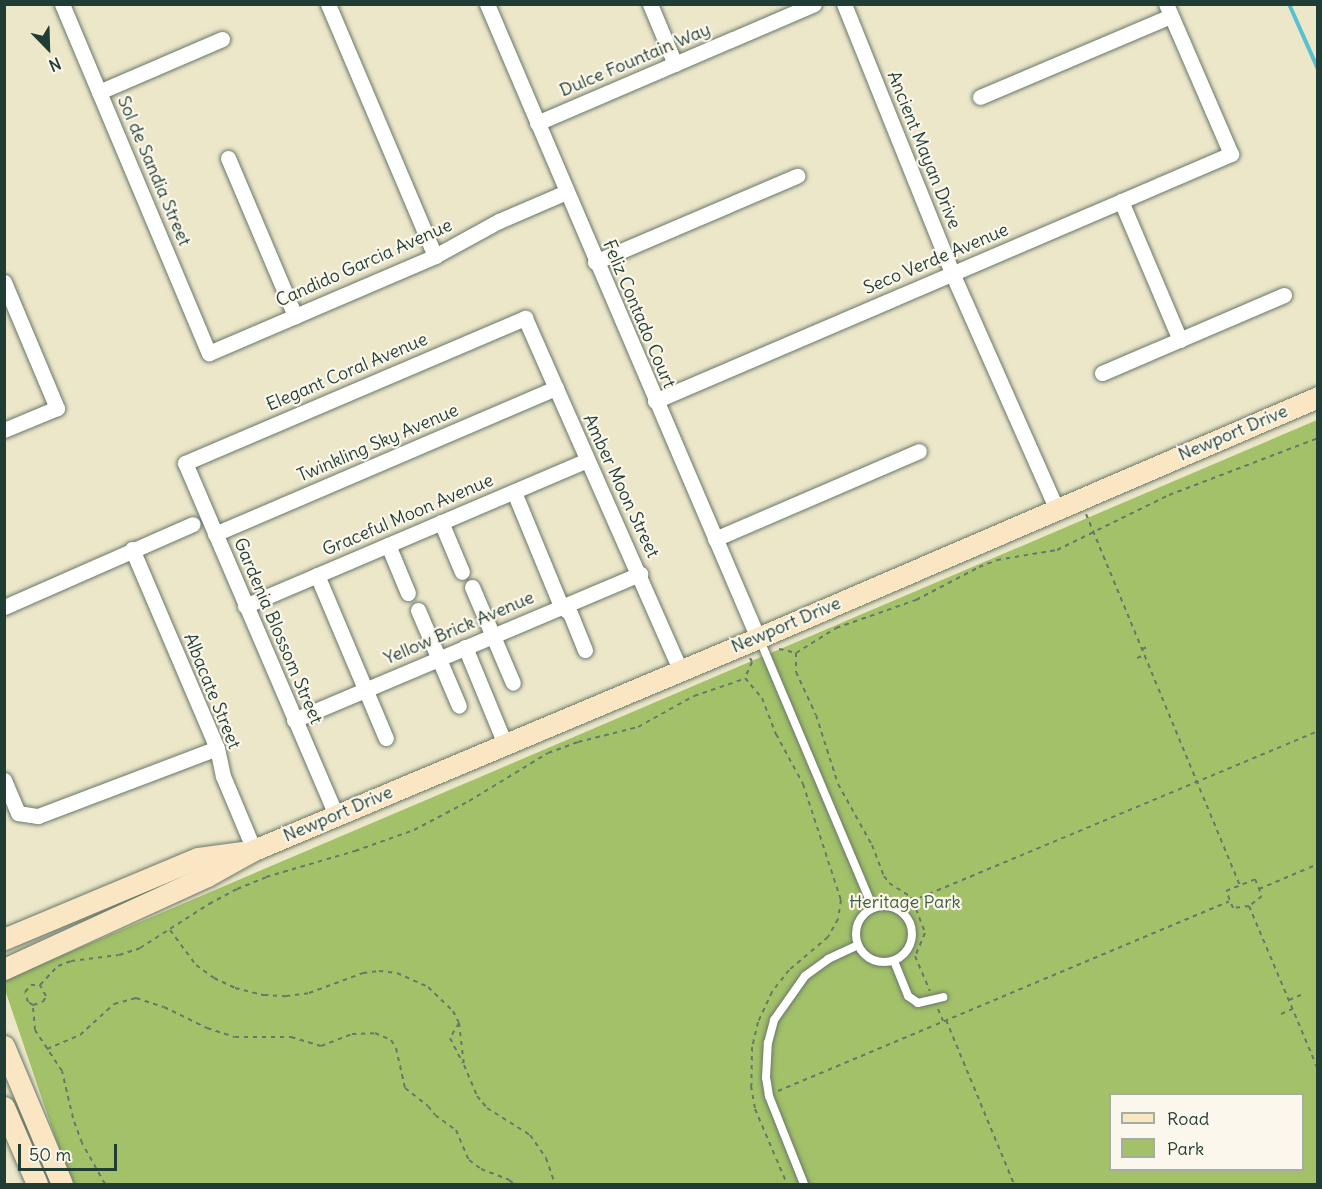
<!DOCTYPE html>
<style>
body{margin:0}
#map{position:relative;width:1322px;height:1189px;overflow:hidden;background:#ede7ca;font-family:Delius,sans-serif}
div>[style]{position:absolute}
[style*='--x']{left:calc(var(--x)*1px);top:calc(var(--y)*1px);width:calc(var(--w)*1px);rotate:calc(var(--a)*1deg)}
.green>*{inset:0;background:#a3c169}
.stream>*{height:4px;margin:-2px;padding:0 2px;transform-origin:2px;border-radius:2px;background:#57c0d3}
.path>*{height:2px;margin-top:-1px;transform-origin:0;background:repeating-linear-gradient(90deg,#677868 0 4.5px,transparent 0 9px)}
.roads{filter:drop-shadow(0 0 2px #677868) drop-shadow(0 0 2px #677868)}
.lane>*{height:8px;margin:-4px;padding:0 4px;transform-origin:4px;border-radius:4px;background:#fff}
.lane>.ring{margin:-4px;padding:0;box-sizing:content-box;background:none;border:8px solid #fff;border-radius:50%}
.street>*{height:15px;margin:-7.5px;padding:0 7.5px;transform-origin:7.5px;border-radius:7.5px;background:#fff}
.secondary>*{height:21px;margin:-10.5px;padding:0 10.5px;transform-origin:10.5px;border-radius:10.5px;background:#fbe6c4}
span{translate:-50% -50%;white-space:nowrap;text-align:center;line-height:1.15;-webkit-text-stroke:4.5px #fbf7ec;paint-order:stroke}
.street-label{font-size:18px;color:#1f3d34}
.park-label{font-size:18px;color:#405e41}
.frame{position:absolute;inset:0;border:6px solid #1f3d34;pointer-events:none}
.legend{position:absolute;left:1109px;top:1093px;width:195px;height:78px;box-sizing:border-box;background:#fbf7ec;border:2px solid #a3ada2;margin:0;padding:8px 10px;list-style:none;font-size:18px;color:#1f3d34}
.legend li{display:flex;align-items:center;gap:12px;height:30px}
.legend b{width:30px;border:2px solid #a3ada2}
.north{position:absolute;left:18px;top:18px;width:60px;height:60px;-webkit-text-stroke:4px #fbf7ec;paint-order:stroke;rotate:157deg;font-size:16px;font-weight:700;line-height:24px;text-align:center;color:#1f3d34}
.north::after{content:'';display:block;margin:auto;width:21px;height:27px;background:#1f3d34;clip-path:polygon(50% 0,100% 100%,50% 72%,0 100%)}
.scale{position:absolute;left:18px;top:1144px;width:99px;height:27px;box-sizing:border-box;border:3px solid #1f3d34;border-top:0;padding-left:8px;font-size:18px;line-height:21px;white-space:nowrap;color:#1f3d34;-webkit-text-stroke:4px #fbf7ec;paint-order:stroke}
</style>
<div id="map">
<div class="green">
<i style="clip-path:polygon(evenodd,1317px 420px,1317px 1184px,71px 1184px,5px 990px,4px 980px,1317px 420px,1110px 1094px,1302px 1094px,1302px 1170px,1110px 1170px,1110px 1094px)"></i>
</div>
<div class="stream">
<i style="--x:1289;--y:4;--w:71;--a:66"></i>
</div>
<div class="path">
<i style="--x:1086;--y:514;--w:402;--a:67.5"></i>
<i style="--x:779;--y:649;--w:17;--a:13"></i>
<i style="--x:796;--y:653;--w:19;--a:90"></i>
<i style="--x:796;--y:672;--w:47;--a:65.1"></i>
<i style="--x:816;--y:715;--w:72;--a:72.3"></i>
<i style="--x:838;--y:784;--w:70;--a:60.9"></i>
<i style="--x:872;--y:845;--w:33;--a:69"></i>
<i style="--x:884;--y:876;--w:9;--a:54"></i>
<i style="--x:889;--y:883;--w:26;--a:32"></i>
<i style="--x:911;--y:897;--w:13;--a:67"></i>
<i style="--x:916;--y:909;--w:26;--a:69"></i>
<i style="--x:925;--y:933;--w:25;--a:113"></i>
<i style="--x:915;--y:956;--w:38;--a:67"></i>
<i style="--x:1142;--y:649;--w:9;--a:-21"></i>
<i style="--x:796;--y:653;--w:47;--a:-32"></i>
<i style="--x:836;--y:628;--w:85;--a:-19.3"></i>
<i style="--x:916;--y:600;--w:71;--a:-27.6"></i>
<i style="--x:979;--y:567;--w:19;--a:-21"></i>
<i style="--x:997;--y:560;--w:61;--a:-9.5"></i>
<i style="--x:1057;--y:550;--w:125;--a:-26.2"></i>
<i style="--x:1169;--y:495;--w:160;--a:-20.9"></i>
<i style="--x:750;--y:658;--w:4;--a:63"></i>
<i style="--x:752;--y:662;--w:17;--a:114"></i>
<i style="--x:745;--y:678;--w:26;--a:50"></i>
<i style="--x:762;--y:698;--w:39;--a:69"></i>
<i style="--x:776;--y:734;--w:57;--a:61.6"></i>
<i style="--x:803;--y:784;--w:122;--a:71.9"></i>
<i style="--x:841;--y:900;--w:19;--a:99"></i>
<i style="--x:838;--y:919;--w:21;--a:119"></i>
<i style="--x:828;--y:937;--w:51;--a:139.8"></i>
<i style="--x:789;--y:970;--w:28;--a:128"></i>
<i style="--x:772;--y:992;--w:33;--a:115"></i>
<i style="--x:758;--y:1022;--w:26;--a:103"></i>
<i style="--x:752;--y:1047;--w:39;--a:91"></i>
<i style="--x:751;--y:1086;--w:23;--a:80"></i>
<i style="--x:755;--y:1109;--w:82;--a:66.9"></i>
<i style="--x:1137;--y:658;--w:9;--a:-21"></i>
<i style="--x:1255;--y:879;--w:18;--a:68"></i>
<i style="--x:1262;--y:896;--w:16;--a:142"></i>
<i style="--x:1249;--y:906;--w:16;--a:173"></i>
<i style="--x:1233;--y:908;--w:18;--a:-112"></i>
<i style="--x:1226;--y:891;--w:31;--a:-22"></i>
<i style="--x:1259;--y:889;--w:64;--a:-23"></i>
<i style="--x:912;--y:901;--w:440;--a:-22.7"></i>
<i style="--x:1249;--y:906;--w:177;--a:67.1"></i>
<i style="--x:170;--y:930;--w:44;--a:53.4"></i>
<i style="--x:196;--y:965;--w:22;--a:36"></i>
<i style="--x:214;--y:978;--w:23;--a:25"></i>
<i style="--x:235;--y:988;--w:30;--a:14"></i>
<i style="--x:264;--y:995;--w:22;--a:3"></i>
<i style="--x:286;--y:996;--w:23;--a:-7"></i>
<i style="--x:309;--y:993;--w:58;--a:-20.3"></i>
<i style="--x:363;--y:973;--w:16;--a:-7"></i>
<i style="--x:379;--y:971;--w:18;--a:6"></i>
<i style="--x:397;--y:973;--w:34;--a:24"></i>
<i style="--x:428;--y:987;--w:35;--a:44"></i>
<i style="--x:453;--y:1011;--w:13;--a:63"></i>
<i style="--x:459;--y:1023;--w:42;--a:83.2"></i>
<i style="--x:464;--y:1065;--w:34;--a:67"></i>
<i style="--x:477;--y:1096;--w:16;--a:50"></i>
<i style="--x:487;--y:1108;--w:51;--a:32.1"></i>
<i style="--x:530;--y:1135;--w:28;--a:55"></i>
<i style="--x:546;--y:1158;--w:28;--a:71"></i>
<i style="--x:1289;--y:1000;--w:13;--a:-23"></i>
<i style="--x:33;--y:1005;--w:6;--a:-149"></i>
<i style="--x:28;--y:1002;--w:10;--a:-107"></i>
<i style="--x:25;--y:992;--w:9;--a:-49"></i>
<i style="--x:31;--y:985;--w:9;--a:0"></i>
<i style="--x:938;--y:1009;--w:13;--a:67"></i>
<i style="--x:1281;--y:1014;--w:12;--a:-24"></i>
<i style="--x:946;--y:1020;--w:178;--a:67.5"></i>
<i style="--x:459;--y:1023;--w:17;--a:121"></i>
<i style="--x:450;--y:1038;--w:28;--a:63"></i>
<i style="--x:47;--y:1049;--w:36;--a:-23"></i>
<i style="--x:80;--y:1035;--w:46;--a:-42.4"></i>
<i style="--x:114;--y:1004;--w:23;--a:-15"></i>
<i style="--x:136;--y:998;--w:29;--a:18"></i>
<i style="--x:164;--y:1007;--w:48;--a:26"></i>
<i style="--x:207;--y:1028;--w:29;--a:18"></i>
<i style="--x:235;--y:1037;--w:56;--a:0"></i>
<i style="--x:291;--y:1037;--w:31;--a:17"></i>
<i style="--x:321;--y:1046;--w:33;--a:-21"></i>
<i style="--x:352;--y:1034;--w:23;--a:-2"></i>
<i style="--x:375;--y:1033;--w:17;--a:24"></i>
<i style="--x:391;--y:1040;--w:9;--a:58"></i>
<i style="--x:396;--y:1048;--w:41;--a:77.3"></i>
<i style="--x:405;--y:1088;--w:29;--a:38"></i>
<i style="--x:428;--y:1106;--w:11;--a:52"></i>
<i style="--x:435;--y:1115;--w:26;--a:36"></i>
<i style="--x:456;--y:1130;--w:33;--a:67"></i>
<i style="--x:469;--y:1160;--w:15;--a:37"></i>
<i style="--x:481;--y:1169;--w:30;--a:21"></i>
<i style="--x:509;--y:1180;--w:6;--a:39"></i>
<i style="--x:778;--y:1091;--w:489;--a:-22.8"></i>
<i style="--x:105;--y:1184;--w:47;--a:-119.3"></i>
<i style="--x:82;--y:1143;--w:27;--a:-110"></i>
<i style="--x:73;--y:1118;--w:48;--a:-103.2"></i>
<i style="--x:62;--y:1071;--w:49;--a:-123.4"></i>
<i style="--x:35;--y:1030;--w:25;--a:-95"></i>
<i style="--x:33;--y:1005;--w:10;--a:-17"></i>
<i style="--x:43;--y:1002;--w:7;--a:-63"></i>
<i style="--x:46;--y:996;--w:13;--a:-119"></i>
<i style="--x:40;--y:985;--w:26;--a:-47"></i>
<i style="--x:58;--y:966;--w:14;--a:-21"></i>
<i style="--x:71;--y:961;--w:48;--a:-7.1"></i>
<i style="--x:119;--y:955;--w:22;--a:-18"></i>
<i style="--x:140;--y:948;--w:82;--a:-32.5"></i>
<i style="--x:209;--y:904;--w:32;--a:-28"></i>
<i style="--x:237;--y:889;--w:31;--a:-22"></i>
<i style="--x:266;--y:877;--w:93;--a:-16.3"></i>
<i style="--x:355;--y:851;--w:63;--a:-19.6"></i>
<i style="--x:414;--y:830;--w:62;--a:-27.8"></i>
<i style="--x:469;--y:801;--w:92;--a:-31.3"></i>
<i style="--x:548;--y:753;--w:32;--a:-20"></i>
<i style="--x:578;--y:742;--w:62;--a:-14"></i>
<i style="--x:638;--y:727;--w:64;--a:-29"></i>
<i style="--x:694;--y:696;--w:53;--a:-18.8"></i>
</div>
<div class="roads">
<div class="lane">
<i style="--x:759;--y:638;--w:293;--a:67.1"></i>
<i class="ring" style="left:856px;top:906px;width:48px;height:48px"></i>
<i style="--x:894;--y:961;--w:38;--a:68"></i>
<i style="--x:908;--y:996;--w:12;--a:35"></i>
<i style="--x:918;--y:1003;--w:26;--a:-13"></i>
<i style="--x:804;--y:1184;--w:95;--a:-111.7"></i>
<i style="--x:769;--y:1096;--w:18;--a:-99"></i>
<i style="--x:766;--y:1078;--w:35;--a:-87"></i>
<i style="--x:768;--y:1043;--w:24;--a:-75"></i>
<i style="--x:774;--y:1020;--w:54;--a:-54.8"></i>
<i style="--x:805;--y:976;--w:29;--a:-36"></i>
<i style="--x:828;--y:959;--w:33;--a:-25"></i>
</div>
<div class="street">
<i style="--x:62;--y:4;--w:379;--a:67.2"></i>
<i style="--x:209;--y:353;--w:246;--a:-23.2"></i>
<i style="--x:435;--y:256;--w:73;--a:-28.7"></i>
<i style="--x:499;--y:221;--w:73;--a:-23.4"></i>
<i style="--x:328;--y:4;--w:274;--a:67"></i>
<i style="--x:487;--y:4;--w:689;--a:66.86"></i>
<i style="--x:650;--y:4;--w:65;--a:67.4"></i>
<i style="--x:844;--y:4;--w:290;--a:68.1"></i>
<i style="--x:952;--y:273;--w:257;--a:66.1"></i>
<i style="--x:99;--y:92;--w:134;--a:-23.3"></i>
<i style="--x:980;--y:97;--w:207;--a:-23"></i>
<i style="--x:537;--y:123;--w:301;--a:-23.2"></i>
<i style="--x:228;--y:158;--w:172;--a:67"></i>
<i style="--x:1121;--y:201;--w:151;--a:67"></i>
<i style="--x:595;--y:262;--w:220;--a:-23.1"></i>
<i style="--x:4;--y:282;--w:137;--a:67.2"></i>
<i style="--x:57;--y:408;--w:57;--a:157.5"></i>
<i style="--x:1102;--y:373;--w:198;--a:-23.2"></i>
<i style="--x:655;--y:401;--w:627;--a:-23.21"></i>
<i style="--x:1231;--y:154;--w:163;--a:-113.4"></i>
<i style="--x:514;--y:492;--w:123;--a:67.6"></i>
<i style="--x:561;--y:606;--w:11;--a:38"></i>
<i style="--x:570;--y:613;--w:40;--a:68"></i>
<i style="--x:441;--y:522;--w:54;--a:67.2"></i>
<i style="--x:215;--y:534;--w:371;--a:-23.2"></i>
<i style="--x:715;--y:539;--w:222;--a:-23.3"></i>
<i style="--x:388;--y:545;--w:52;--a:67.4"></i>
<i style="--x:132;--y:549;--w:216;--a:66.9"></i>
<i style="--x:217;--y:748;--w:29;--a:78"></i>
<i style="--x:223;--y:776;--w:80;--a:67.3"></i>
<i style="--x:317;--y:575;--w:177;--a:67.1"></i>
<i style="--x:472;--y:587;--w:104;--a:66.9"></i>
<i style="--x:245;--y:606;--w:372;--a:-23.1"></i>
<i style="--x:4;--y:607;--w:206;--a:-23.7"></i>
<i style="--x:418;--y:610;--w:104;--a:66.9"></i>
<i style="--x:465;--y:647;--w:105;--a:67.6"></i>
<i style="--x:294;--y:720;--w:376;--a:-22.9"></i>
<i style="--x:4;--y:780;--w:36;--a:67"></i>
<i style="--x:18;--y:813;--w:20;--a:9"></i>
<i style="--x:38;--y:816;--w:191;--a:-20.8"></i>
<i style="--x:336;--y:815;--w:383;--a:-113.2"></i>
<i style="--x:185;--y:463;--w:370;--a:-23.1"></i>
<i style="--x:525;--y:318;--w:386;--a:66.2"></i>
</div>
<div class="secondary">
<i style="--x:4;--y:939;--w:210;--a:-22.7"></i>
<i style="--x:198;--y:858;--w:43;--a:-7.9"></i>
<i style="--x:4;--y:969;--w:223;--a:-24.6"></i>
<i style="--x:207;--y:876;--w:54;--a:-29"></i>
<i style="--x:254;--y:850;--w:547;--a:-22.81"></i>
<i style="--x:758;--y:638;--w:610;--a:-23.28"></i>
<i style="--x:4;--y:1046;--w:150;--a:67.2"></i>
<i style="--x:4;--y:1107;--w:84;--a:66.8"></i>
</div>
</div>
<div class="street-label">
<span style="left:635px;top:60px;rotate:-23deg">Dulce Fountain Way</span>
<span style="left:924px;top:150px;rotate:68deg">Ancient Mayan Drive</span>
<span style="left:154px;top:171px;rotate:67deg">Sol de Sandia Street</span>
<span style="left:936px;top:259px;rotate:-23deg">Seco Verde Avenue</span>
<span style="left:364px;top:263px;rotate:-24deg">Candido Garcia Avenue</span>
<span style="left:639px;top:314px;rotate:67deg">Feliz Contado Court</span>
<span style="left:347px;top:372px;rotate:-23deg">Elegant Coral Avenue</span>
<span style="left:1233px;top:433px;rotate:-23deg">Newport Drive</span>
<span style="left:378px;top:443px;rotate:-23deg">Twinkling Sky Avenue</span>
<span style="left:621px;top:486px;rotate:65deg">Amber Moon Street</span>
<span style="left:408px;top:515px;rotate:-23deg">Graceful Moon Avenue</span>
<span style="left:786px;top:625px;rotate:-23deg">Newport Drive</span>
<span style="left:459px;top:628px;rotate:-23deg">Yellow Brick Avenue</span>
<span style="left:278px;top:631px;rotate:67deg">Gardenia Blossom Street</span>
<span style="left:212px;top:691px;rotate:68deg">Albacate Street</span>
<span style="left:338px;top:814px;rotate:-23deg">Newport Drive</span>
</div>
<div class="park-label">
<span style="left:905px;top:902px">Heritage Park</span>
</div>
<div class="frame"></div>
<ul class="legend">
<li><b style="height:8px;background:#fbe6c4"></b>Road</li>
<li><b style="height:16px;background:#a3c169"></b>Park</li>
</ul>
<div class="north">N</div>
<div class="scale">50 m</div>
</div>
